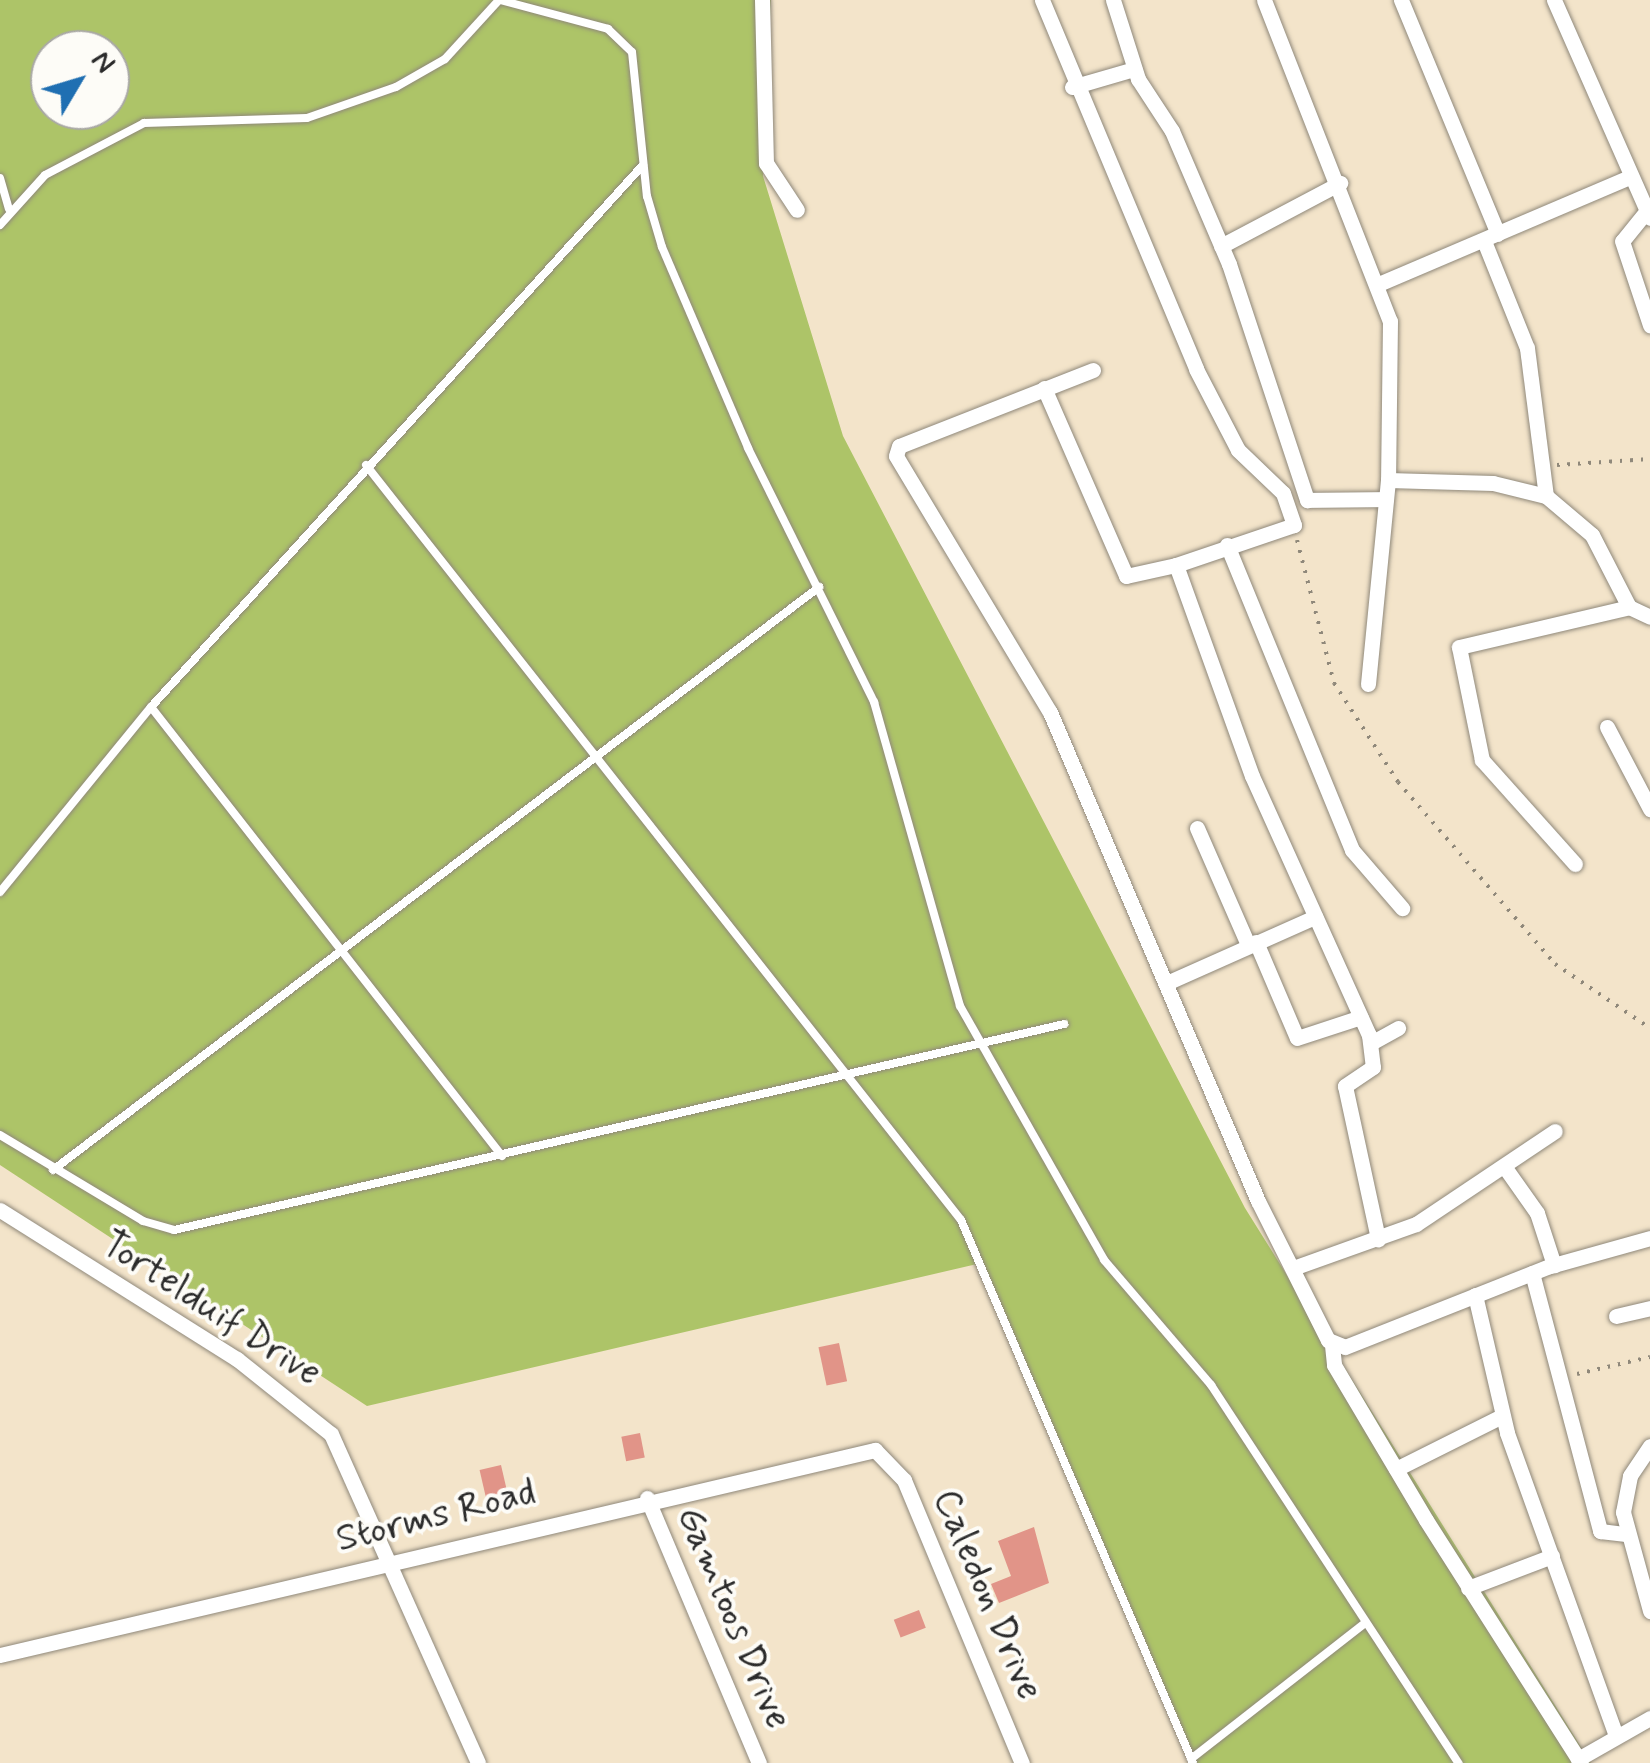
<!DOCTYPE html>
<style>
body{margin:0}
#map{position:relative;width:1650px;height:1763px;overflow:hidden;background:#f3e4ca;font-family:Mynerve,sans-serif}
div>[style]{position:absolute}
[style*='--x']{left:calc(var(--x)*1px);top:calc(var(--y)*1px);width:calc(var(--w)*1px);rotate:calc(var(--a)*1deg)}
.green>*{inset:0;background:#adc468}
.building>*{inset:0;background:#e19488;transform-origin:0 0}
.path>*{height:4px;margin-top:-2px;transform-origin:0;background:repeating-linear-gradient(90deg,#8f887a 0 2.5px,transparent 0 10.5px)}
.roads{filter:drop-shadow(0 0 2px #8f887a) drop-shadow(0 0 2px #8f887a)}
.lane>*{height:8px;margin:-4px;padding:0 4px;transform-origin:4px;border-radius:4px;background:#fff}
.street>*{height:15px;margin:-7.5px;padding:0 7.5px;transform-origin:7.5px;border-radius:7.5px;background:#fff}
span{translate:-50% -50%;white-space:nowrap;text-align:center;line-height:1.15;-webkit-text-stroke:8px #fdfcf7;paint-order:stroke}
.street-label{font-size:38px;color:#2b2b2b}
.north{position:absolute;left:30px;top:30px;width:100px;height:100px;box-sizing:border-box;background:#fdfcf7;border:2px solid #a9a8a5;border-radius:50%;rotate:52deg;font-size:28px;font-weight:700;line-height:40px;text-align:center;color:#2b2b2b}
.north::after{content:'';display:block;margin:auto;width:35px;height:45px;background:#1f6fb2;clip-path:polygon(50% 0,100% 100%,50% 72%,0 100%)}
</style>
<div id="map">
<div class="green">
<i style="clip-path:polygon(evenodd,0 0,771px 0,763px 176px,843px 436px,1245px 1208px,1591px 1763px,1193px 1763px,977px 1264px,367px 1406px,0 1165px,0 0,50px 50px,110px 50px,110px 110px,50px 110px,50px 50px)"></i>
</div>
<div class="building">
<i style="left:839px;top:1343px;width:39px;height:21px;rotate:78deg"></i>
<i style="left:640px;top:1433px;width:25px;height:19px;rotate:79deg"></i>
<i style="left:501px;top:1465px;width:28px;height:22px;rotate:77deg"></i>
<i style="clip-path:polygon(1034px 1527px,1049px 1583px,999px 1603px,991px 1584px,1011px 1576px,998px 1541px)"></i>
<i style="left:919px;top:1610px;width:19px;height:27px;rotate:69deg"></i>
</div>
<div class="path">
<i style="--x:1557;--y:465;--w:93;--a:-3.7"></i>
<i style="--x:1297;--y:540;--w:148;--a:75.5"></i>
<i style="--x:1334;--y:683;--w:118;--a:57.1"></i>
<i style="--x:1398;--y:782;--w:240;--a:49.2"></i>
<i style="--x:1555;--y:964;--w:115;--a:34"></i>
<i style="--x:1577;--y:1374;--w:75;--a:-13.1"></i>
</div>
<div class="roads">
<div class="lane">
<i style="--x:500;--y:0;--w:112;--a:15"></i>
<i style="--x:608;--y:29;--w:33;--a:44"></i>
<i style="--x:632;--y:52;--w:145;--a:84.1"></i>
<i style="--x:647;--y:196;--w:53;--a:73.6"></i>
<i style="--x:662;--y:247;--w:219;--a:66.8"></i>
<i style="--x:748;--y:448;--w:284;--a:63.6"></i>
<i style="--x:874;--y:702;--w:316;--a:74.2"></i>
<i style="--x:960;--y:1006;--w:292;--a:60.4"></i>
<i style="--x:1104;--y:1260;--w:165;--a:49.4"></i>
<i style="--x:1211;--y:1385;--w:452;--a:56.8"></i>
<i style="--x:0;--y:178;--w:32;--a:74"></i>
<i style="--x:0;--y:225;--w:67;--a:-48"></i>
<i style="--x:45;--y:175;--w:112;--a:-27.7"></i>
<i style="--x:144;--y:123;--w:163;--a:-1.8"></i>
<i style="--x:307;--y:118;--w:94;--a:-19.2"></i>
<i style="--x:396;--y:87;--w:56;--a:-29.7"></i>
<i style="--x:445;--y:59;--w:80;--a:-47.5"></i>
<i style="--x:366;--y:465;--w:961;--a:51.76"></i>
<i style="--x:961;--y:1220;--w:590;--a:66.87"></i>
<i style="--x:151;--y:707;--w:570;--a:51.98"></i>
<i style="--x:0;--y:892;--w:239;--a:-50.8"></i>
<i style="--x:151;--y:707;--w:732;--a:-47.77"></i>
<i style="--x:0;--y:1135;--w:167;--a:31"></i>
<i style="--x:143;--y:1221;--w:32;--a:16"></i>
<i style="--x:174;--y:1230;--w:914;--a:-13.03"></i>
<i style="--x:53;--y:1170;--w:963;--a:-37.27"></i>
<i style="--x:1191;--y:1759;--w:221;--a:-38"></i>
</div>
<div class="street">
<i style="--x:762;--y:0;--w:163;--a:88.6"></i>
<i style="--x:766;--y:163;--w:56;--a:56.6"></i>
<i style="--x:1042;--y:0;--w:400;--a:67.3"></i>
<i style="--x:1196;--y:369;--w:91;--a:62.6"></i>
<i style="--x:1238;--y:450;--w:62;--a:43.7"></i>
<i style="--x:1283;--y:493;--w:34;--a:71"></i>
<i style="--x:1294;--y:525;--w:125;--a:161.3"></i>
<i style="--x:1113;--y:0;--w:83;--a:72.4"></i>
<i style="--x:1138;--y:79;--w:62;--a:56.8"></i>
<i style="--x:1172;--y:131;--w:145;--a:66.8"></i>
<i style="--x:1229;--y:264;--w:249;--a:71.7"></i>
<i style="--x:1307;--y:500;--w:79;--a:-0.7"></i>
<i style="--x:1264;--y:0;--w:345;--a:68.6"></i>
<i style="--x:1390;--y:321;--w:159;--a:90.7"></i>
<i style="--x:1388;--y:480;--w:205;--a:95.6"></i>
<i style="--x:1401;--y:0;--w:253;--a:67.5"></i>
<i style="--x:1554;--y:0;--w:238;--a:66.2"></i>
<i style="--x:1072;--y:87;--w:65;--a:-16.2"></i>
<i style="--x:1645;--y:213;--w:36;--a:129"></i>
<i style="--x:1622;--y:241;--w:89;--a:71.6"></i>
<i style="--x:1484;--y:241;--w:115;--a:68.1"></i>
<i style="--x:1527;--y:348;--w:149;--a:82.7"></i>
<i style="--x:1221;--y:246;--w:135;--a:-27.9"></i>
<i style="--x:1381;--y:283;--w:270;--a:-23.1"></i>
<i style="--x:1093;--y:370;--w:208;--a:158.6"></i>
<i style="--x:899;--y:446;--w:10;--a:107"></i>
<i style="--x:896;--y:456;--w:299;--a:59"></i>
<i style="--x:1050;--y:712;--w:531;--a:66.96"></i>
<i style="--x:1258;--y:1201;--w:156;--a:63.3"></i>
<i style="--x:1328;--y:1340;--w:18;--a:22"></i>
<i style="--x:1345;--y:1347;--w:220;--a:-21.6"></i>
<i style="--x:1550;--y:1266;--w:104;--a:-15.6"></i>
<i style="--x:1044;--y:388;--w:205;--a:66.4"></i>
<i style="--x:1126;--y:576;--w:51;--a:-12.4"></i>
<i style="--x:1176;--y:565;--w:224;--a:70.2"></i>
<i style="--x:1252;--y:776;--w:284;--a:65.7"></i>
<i style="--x:1369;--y:1035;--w:32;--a:83"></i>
<i style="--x:1373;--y:1067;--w:34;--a:146"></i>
<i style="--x:1345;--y:1086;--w:157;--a:77.8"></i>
<i style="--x:1388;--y:480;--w:105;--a:1.6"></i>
<i style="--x:1493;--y:483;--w:55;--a:13.8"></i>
<i style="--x:1546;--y:496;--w:60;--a:40.3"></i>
<i style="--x:1592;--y:535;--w:81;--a:62.8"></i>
<i style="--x:1629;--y:607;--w:23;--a:25"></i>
<i style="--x:1227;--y:545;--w:330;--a:67.7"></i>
<i style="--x:1352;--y:850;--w:77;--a:49.2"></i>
<i style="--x:1607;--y:727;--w:93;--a:62.3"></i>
<i style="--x:1197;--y:828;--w:128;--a:66.4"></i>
<i style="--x:1575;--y:864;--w:140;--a:-131.8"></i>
<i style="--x:1482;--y:760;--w:115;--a:-101.5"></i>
<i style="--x:1459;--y:647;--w:175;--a:-13.2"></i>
<i style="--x:1256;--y:942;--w:104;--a:66.9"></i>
<i style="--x:1297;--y:1038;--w:67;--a:-18.2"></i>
<i style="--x:1171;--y:981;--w:158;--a:-24"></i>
<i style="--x:1371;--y:1043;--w:31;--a:-29"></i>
<i style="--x:1506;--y:1169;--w:54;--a:54.8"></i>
<i style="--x:1537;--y:1213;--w:55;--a:71.9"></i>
<i style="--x:0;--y:1210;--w:280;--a:32.2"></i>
<i style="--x:237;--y:1359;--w:120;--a:38.6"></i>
<i style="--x:331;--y:1434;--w:360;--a:65.9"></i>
<i style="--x:1296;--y:1267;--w:127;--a:-19.7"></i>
<i style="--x:1416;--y:1224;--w:167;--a:-33.8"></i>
<i style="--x:1532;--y:1273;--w:267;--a:75.2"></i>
<i style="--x:1600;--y:1531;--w:24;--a:7"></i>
<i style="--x:1475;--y:1295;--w:142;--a:76.9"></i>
<i style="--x:1507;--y:1433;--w:321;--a:70.2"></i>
<i style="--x:1616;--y:1316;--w:35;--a:-13"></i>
<i style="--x:1332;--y:1345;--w:20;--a:84"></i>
<i style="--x:1334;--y:1365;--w:180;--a:59.3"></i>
<i style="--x:1426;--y:1520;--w:288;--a:57.5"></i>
<i style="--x:1650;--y:1446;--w:36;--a:124"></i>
<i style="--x:1630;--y:1476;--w:37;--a:101"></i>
<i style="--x:1623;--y:1512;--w:103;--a:74.7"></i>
<i style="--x:1396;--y:1469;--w:119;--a:-26.6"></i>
<i style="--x:647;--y:1498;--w:288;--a:67.1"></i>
<i style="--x:1468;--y:1588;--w:90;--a:-20.9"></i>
<i style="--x:0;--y:1655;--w:899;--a:-13.19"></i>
<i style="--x:875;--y:1450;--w:42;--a:46"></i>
<i style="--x:904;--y:1480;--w:307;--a:67.4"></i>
<i style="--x:1578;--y:1759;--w:83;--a:-29.7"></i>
</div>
</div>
<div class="street-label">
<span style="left:211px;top:1309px;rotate:33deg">Tortelduif Drive</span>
<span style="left:436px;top:1516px;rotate:-14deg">Storms Road</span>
<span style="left:987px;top:1595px;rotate:67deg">Caledon Drive</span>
<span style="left:733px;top:1618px;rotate:67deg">Gamtoos Drive</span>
</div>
<div class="north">N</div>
</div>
